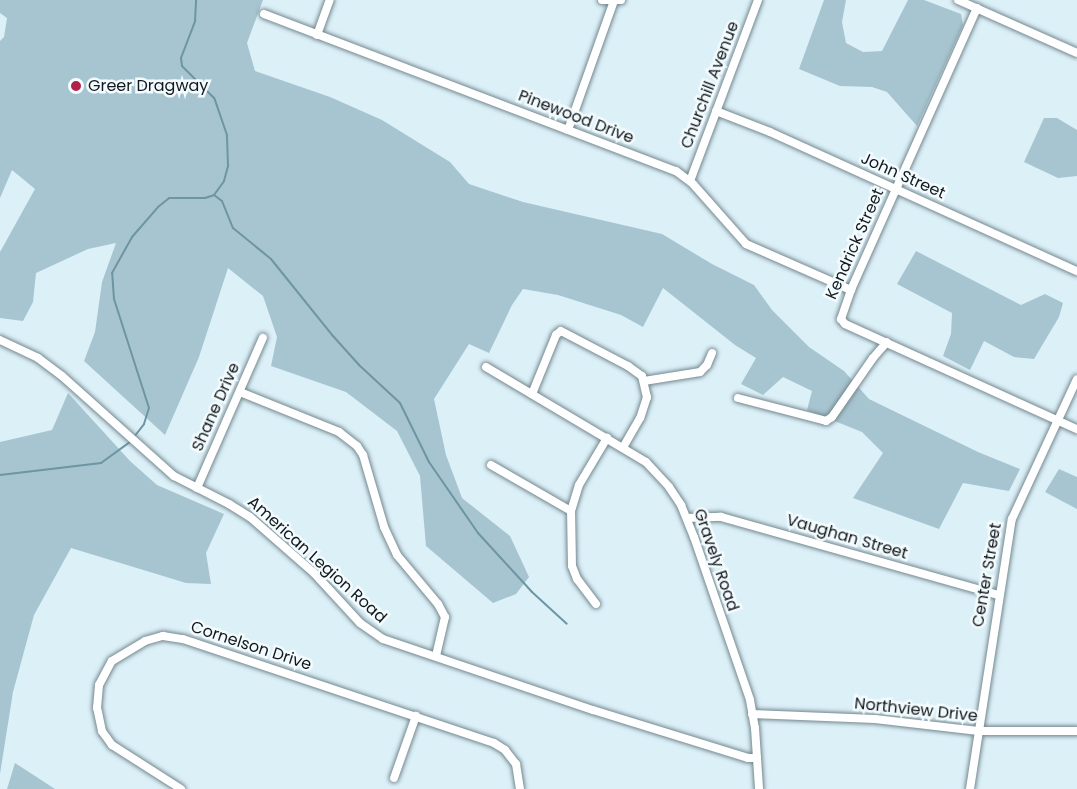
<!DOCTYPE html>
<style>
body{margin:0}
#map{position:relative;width:1077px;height:789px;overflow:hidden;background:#dcf0f8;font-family:Poppins,sans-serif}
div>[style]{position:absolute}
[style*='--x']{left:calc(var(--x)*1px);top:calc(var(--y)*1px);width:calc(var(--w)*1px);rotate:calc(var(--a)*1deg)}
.green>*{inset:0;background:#a7c5d0}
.stream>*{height:2px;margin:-1px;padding:0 1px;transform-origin:1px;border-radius:1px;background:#6d95a3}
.roads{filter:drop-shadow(0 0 2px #75888f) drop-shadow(0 0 2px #75888f)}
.minor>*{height:8px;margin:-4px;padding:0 4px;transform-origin:4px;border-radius:4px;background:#fff}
.dots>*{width:16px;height:16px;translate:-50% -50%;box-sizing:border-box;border:3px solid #f3fbfe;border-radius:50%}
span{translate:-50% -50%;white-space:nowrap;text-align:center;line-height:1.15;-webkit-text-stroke:5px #f3fbfe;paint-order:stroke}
.street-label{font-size:16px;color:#12191c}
.poi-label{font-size:16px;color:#12191c}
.left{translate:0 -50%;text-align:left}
</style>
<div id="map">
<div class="green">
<i style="clip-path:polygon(0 0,263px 0,247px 43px,255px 71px,330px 97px,382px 120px,450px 162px,469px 184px,523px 202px,662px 234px,712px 264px,754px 285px,772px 310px,809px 347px,844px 371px,869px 399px,978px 452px,1020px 469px,1009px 491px,963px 483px,939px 529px,853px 498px,883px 453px,862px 432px,807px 410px,812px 391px,783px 377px,763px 395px,741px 384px,756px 358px,735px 345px,663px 288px,643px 327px,621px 315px,558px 295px,523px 289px,512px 305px,489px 353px,469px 344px,434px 399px,446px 455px,462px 498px,510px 536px,529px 577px,516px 594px,493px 603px,426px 546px,420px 476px,397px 431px,346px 392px,271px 366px,277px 337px,263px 296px,228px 268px,199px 357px,165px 435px,84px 361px,95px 332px,102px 282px,116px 243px,88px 249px,36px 273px,33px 302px,23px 321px,0 318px,0 252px,35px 189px,12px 170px,0 198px,0 41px,4px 37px,7px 18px,0 13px)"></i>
<i style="clip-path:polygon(824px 0,846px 0,842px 22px,846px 43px,863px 52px,882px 51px,908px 0,924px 0,961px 14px,963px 25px,917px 126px,887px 92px,872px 87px,840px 86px,799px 69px)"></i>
<i style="clip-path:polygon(1044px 118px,1057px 118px,1077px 130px,1077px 176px,1058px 178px,1024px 162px)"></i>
<i style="clip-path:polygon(916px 251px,1021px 305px,1045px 294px,1063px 303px,1059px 317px,1034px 359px,1014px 357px,984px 341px,970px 370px,943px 356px,951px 334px,952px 313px,897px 284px)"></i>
<i style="clip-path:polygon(68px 393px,130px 461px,157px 485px,224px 514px,206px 553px,211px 584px,186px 583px,71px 548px,34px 615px,13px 692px,0 774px,0 442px,52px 430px)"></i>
<i style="clip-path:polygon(1059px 469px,1077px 477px,1077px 509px,1045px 492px)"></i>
<i style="clip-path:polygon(15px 763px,55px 789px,7px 789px)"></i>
</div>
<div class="stream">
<i style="--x:214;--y:195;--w:10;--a:37"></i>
<i style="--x:222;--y:201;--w:29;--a:68"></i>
<i style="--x:233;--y:228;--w:49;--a:39.2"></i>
<i style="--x:271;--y:259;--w:99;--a:51.2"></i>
<i style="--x:333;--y:336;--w:39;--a:48"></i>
<i style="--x:359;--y:365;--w:56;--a:42.8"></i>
<i style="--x:400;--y:403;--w:66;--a:63.8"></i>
<i style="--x:429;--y:462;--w:86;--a:55.4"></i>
<i style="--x:478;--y:533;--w:80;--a:47.5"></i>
<i style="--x:532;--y:592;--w:47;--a:42.4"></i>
<i style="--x:134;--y:437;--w:16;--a:-52"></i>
<i style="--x:144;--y:424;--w:17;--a:-73"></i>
<i style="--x:149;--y:408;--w:114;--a:-107.8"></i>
<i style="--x:114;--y:299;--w:26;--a:-94"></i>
<i style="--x:112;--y:273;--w:41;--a:-60.9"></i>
<i style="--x:132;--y:237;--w:40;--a:-49"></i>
<i style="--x:158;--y:207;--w:14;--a:-39"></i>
<i style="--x:169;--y:198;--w:36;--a:0"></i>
<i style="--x:205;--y:198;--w:9;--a:-18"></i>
<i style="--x:214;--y:195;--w:17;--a:-54"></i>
<i style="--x:224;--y:181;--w:16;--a:-75"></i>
<i style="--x:228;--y:166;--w:31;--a:-92"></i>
<i style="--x:227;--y:135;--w:39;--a:-109"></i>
<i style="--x:214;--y:98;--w:45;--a:-135"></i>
<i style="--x:182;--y:66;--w:8;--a:-97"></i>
<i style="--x:181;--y:58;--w:40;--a:-69"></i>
<i style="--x:195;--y:21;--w:21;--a:-87"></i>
<i style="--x:0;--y:475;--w:102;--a:-6.8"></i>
<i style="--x:101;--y:463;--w:36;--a:-36"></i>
</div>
<div class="roads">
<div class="minor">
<i style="--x:602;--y:0;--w:19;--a:0"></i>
<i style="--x:958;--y:0;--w:130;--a:24"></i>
<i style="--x:977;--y:8;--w:309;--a:114.1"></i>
<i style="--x:851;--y:290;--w:31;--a:109"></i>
<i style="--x:841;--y:319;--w:6;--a:51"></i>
<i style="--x:845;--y:324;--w:255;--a:24.4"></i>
<i style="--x:264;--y:14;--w:441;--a:20.9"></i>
<i style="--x:676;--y:171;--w:21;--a:37"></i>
<i style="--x:693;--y:184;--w:80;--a:48.5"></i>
<i style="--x:746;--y:244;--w:115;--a:23.7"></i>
<i style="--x:317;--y:35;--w:37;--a:-70"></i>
<i style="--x:716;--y:111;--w:58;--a:21.3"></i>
<i style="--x:770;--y:132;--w:337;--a:24.4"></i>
<i style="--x:568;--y:130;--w:137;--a:-70.4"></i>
<i style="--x:690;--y:181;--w:193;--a:-69.4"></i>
<i style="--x:0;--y:340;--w:42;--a:25.3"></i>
<i style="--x:38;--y:358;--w:30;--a:37"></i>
<i style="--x:62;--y:376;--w:150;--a:41.8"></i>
<i style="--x:174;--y:476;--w:62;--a:27"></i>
<i style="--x:229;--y:504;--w:25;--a:32"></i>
<i style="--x:250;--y:517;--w:85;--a:41.2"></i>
<i style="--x:314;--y:573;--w:68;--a:47.4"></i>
<i style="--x:360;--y:623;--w:28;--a:35"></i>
<i style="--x:383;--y:639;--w:222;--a:18.7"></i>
<i style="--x:593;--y:710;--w:162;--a:17.2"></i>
<i style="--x:748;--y:758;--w:9;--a:0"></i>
<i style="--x:486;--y:367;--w:186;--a:30.7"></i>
<i style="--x:646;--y:462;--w:34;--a:47"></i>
<i style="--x:669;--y:487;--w:22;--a:56"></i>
<i style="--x:681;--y:505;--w:35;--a:68"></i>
<i style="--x:694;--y:537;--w:172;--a:71"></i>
<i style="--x:750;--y:700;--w:28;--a:80"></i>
<i style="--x:755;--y:728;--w:61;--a:86.2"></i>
<i style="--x:644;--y:381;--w:57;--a:-9.1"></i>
<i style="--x:700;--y:372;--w:10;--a:-45"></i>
<i style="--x:707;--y:365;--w:13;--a:-67"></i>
<i style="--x:240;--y:392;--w:107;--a:22"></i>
<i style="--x:339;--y:432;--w:23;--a:38"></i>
<i style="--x:357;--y:446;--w:11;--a:56"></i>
<i style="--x:363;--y:455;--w:75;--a:73.7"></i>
<i style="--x:384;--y:527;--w:31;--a:65"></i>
<i style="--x:397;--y:555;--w:64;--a:50.1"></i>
<i style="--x:438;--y:604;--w:15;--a:62"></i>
<i style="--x:445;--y:617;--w:40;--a:103"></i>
<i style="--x:532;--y:394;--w:64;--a:-67.9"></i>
<i style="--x:556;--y:335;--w:6;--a:-39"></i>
<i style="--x:561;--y:331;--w:76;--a:27.6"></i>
<i style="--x:628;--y:366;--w:17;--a:36"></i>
<i style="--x:642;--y:376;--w:22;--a:77"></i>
<i style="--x:647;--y:397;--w:22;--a:108"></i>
<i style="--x:640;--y:418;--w:34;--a:120"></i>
<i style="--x:738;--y:398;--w:91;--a:14.6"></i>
<i style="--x:826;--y:421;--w:7;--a:-34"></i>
<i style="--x:832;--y:417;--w:72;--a:-55.2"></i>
<i style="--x:873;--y:358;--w:21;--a:-49"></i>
<i style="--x:491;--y:465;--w:92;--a:29.9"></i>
<i style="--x:197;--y:488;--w:164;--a:-66.3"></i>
<i style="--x:687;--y:518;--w:34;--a:-2"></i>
<i style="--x:721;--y:517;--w:289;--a:15.7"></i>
<i style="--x:596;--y:604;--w:31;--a:-127"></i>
<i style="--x:577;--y:579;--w:14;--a:-111"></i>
<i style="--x:572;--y:566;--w:55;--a:-91"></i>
<i style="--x:571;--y:511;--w:27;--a:-73"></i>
<i style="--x:579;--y:485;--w:55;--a:-59.2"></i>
<i style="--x:752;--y:714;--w:123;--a:2.3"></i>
<i style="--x:875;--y:719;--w:104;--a:6.6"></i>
<i style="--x:978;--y:731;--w:99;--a:0"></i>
<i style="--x:394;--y:778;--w:66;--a:-70.5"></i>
<i style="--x:181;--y:789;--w:82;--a:-147.5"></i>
<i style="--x:112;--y:745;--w:17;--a:-126"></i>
<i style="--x:102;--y:731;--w:24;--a:-102"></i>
<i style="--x:97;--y:708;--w:23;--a:-85"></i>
<i style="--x:99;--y:685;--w:27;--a:-62"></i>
<i style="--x:112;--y:661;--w:39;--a:-31"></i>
<i style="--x:145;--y:641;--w:19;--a:-16"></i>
<i style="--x:163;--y:636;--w:20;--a:9"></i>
<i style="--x:183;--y:639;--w:328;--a:18.5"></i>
<i style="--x:494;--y:743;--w:13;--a:32"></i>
<i style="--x:505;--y:750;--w:18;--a:52"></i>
<i style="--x:516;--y:764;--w:25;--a:81"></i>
<i style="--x:970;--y:789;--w:273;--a:-81.2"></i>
<i style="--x:1012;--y:519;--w:154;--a:-65.1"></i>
</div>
</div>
<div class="dots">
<i style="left:76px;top:86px;background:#b11f48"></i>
</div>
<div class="street-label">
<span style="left:710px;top:85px;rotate:-69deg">Churchill Avenue</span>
<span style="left:576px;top:117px;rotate:21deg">Pinewood Drive</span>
<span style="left:903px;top:176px;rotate:24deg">John Street</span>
<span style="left:855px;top:244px;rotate:-66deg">Kendrick Street</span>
<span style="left:216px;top:407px;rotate:-66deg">Shane Drive</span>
<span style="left:847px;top:537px;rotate:16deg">Vaughan Street</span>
<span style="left:317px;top:560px;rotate:42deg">American Legion Road</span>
<span style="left:716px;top:560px;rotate:71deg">Gravely Road</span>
<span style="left:987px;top:575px;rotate:-80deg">Center Street</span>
<span style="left:251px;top:646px;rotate:18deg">Cornelson Drive</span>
<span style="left:916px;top:710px;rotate:6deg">Northview Drive</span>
</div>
<div class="poi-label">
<span class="left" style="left:88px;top:86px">Greer Dragway</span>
</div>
</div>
